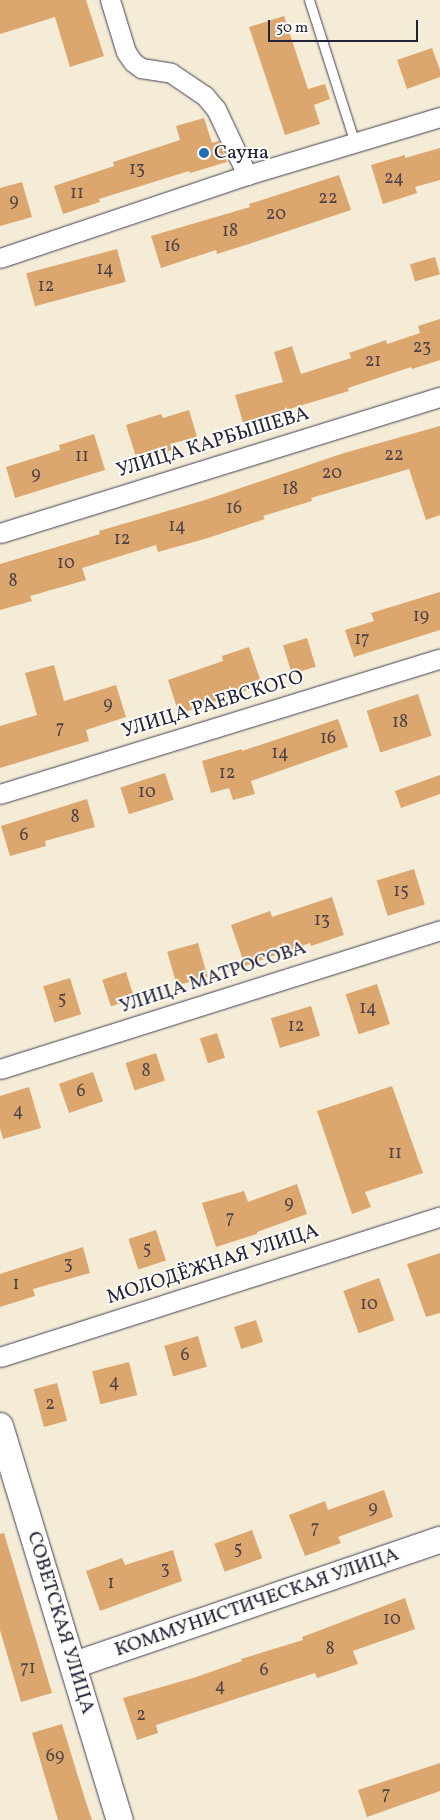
<!DOCTYPE html>
<meta charset="utf-8">
<style>
body{margin:0}
#map{position:relative;width:440px;height:1820px;overflow:hidden;background:#f5ecd7;font-family:Vollkorn,serif}
div>[style]{position:absolute}
[style*='--x']{left:calc(var(--x)*1px);top:calc(var(--y)*1px);width:calc(var(--w)*1px);rotate:calc(var(--a)*1deg)}
.building>*{inset:0;background:#dba76f;transform-origin:0 0}
.roads{filter:drop-shadow(0 0 1px #424052) drop-shadow(0 0 1px #424052)}
.lane>*{height:9px;margin:-4.5px;padding:0 4.5px;transform-origin:4.5px;border-radius:4.5px;background:#fff}
.street>*{height:19px;margin:-9.5px;padding:0 9.5px;transform-origin:9.5px;border-radius:9.5px;background:#fff}
.secondary>*{height:26px;margin:-13px;padding:0 13px;transform-origin:13px;border-radius:13px;background:#fff}
.dots>*{width:14px;height:14px;translate:-50% -50%;box-sizing:border-box;border:2px solid #fdfcf7;border-radius:50%}
span{translate:-50% -50%;white-space:nowrap;text-align:center;line-height:1.15;-webkit-text-stroke:4px #fdfcf7;paint-order:stroke}
.number-label{font-size:18px;color:#504348}
.number-label span{-webkit-text-stroke-width:0}
.poi-label{font-size:20px;color:#22223b}
.left{translate:0 -50%;text-align:left}
.street-label{font-size:20px;color:#22223b}
.scale{position:absolute;left:268px;top:20px;width:150px;height:22px;box-sizing:border-box;border:2px solid #22223b;border-top:0;padding-left:6px;font-size:15px;line-height:18px;white-space:nowrap;color:#22223b;-webkit-text-stroke:4px #fdfcf7;paint-order:stroke}
</style>
<div id="map">
<div class="building">
<i style="clip-path:polygon(0 0,86px 0,104px 56px,70px 67px,55px 17px,0 34px)"></i>
<i style="clip-path:polygon(284px 16px,308px 89px,325px 84px,330px 99px,314px 105px,320px 124px,285px 135px,249px 27px)"></i>
<i style="clip-path:polygon(432px 48px,440px 70px,440px 77px,407px 89px,397px 60px)"></i>
<i style="clip-path:polygon(204px 118px,212px 143px,219px 141px,227px 162px,190px 173px,189px 171px,99px 199px,100px 202px,63px 214px,54px 186px,114px 166px,113px 162px,180px 140px,176px 126px)"></i>
<i style="clip-path:polygon(440px 148px,440px 180px,415px 187px,417px 193px,383px 204px,371px 165px,405px 155px,405px 158px)"></i>
<i style="clip-path:polygon(339px 175px,351px 210px,252px 243px,217px 254px,216px 250px,161px 268px,151px 236px,250px 207px,249px 204px)"></i>
<i style="clip-path:polygon(22px 182px,32px 217px,0 226px,0 188px)"></i>
<i style="left:117px;top:249px;width:34px;height:94px;rotate:75deg"></i>
<i style="left:435px;top:257px;width:18px;height:26px;rotate:74deg"></i>
<i style="clip-path:polygon(440px 319px,440px 360px,412px 369px,411px 367px,348px 388px,349px 391px,243px 423px,235px 395px,283px 382px,274px 352px,292px 346px,301px 374px,351px 358px,349px 353px,386px 340px,387px 344px,420px 333px,418px 326px)"></i>
<i style="clip-path:polygon(189px 410px,197px 437px,170px 444px,172px 450px,137px 460px,126px 425px,161px 414px,163px 418px)"></i>
<i style="clip-path:polygon(440px 426px,440px 515px,426px 520px,409px 469px,311px 498px,312px 501px,263px 516px,265px 519px,208px 538px,158px 552px,156px 545px,82px 568px,86px 580px,30px 596px,32px 601px,0 610px,0 564px,100px 534px,99px 531px,205px 500px,344px 453px)"></i>
<i style="clip-path:polygon(94px 434px,105px 470px,15px 498px,6px 467px,60px 450px,59px 445px)"></i>
<i style="clip-path:polygon(440px 592px,440px 630px,354px 657px,345px 630px,374px 621px,371px 613px)"></i>
<i style="left:307px;top:638px;width:30px;height:25px;rotate:73deg"></i>
<i style="clip-path:polygon(249px 647px,262px 685px,179px 714px,168px 680px,223px 661px,222px 656px)"></i>
<i style="clip-path:polygon(54px 665px,64px 701px,116px 685px,126px 717px,86px 730px,89px 741px,0 768px,0 726px,37px 715px,25px 673px)"></i>
<i style="left:418px;top:694px;width:44px;height:54px;rotate:72deg"></i>
<i style="clip-path:polygon(338px 719px,348px 747px,251px 781px,255px 794px,233px 800px,229px 788px,211px 793px,202px 761px,242px 749px,242px 751px)"></i>
<i style="left:165px;top:773px;width:28px;height:47px;rotate:72deg"></i>
<i style="clip-path:polygon(440px 775px,440px 794px,401px 808px,395px 791px)"></i>
<i style="clip-path:polygon(87px 799px,95px 827px,45px 841px,46px 846px,10px 856px,1px 826px)"></i>
<i style="left:414px;top:869px;width:37px;height:39px;rotate:73deg"></i>
<i style="clip-path:polygon(332px 897px,344px 935px,311px 946px,310px 943px,245px 966px,231px 925px,270px 911px,272px 917px)"></i>
<i style="left:198px;top:943px;width:35px;height:32px;rotate:74deg"></i>
<i style="left:126px;top:972px;width:28px;height:25px;rotate:72deg"></i>
<i style="left:70px;top:978px;width:38px;height:28px;rotate:73deg"></i>
<i style="left:377px;top:984px;width:42px;height:33px;rotate:72deg"></i>
<i style="left:311px;top:1006px;width:31px;height:42px;rotate:73deg"></i>
<i style="left:217px;top:1033px;width:26px;height:18px;rotate:72deg"></i>
<i style="left:156px;top:1053px;width:29px;height:32px;rotate:72deg"></i>
<i style="left:93px;top:1072px;width:31px;height:36px;rotate:71deg"></i>
<i style="clip-path:polygon(392px 1086px,423px 1173px,365px 1192px,371px 1207px,352px 1214px,317px 1111px)"></i>
<i style="clip-path:polygon(29px 1087px,41px 1128px,3px 1139px,0 1128px,0 1096px)"></i>
<i style="clip-path:polygon(297px 1184px,307px 1214px,257px 1232px,257px 1234px,216px 1247px,202px 1203px,244px 1191px,248px 1202px)"></i>
<i style="left:156px;top:1230px;width:32px;height:29px;rotate:72deg"></i>
<i style="clip-path:polygon(83px 1247px,90px 1273px,33px 1289px,35px 1296px,0 1307px,0 1274px)"></i>
<i style="clip-path:polygon(440px 1253px,440px 1313px,426px 1317px,407px 1264px)"></i>
<i style="left:379px;top:1278px;width:45px;height:38px;rotate:70deg"></i>
<i style="left:256px;top:1320px;width:23px;height:23px;rotate:72deg"></i>
<i style="left:198px;top:1336px;width:32px;height:35px;rotate:74deg"></i>
<i style="left:129px;top:1362px;width:34px;height:38px;rotate:76deg"></i>
<i style="left:57px;top:1383px;width:39px;height:24px;rotate:75deg"></i>
<i style="clip-path:polygon(384px 1490px,393px 1517px,338px 1537px,341px 1543px,305px 1556px,289px 1515px,325px 1501px,328px 1510px)"></i>
<i style="left:252px;top:1530px;width:30px;height:40px;rotate:70deg"></i>
<i style="clip-path:polygon(4px 1533px,52px 1693px,21px 1702px,0 1630px,0 1534px)"></i>
<i style="clip-path:polygon(173px 1550px,182px 1581px,100px 1611px,86px 1571px,122px 1558px,125px 1565px)"></i>
<i style="clip-path:polygon(405px 1598px,415px 1629px,353px 1651px,358px 1664px,317px 1678px,315px 1673px,156px 1725px,158px 1733px,137px 1740px,123px 1698px,193px 1678px,242px 1661px,241px 1659px,303px 1640px,302px 1637px)"></i>
<i style="clip-path:polygon(62px 1724px,84px 1796px,92px 1820px,58px 1820px,49px 1790px,32px 1733px)"></i>
<i style="clip-path:polygon(440px 1763px,440px 1791px,367px 1817px,358px 1790px)"></i>
</div>
<div class="roads">
<div class="lane">
<i style="--x:309;--y:0;--w:150;--a:72.2"></i>
</div>
<div class="street">
<i style="--x:110;--y:0;--w:54;--a:72.9"></i>
<i style="--x:126;--y:52;--w:12;--a:55"></i>
<i style="--x:133;--y:62;--w:10;--a:37"></i>
<i style="--x:141;--y:68;--w:30;--a:9"></i>
<i style="--x:171;--y:73;--w:41;--a:34.1"></i>
<i style="--x:205;--y:96;--w:17;--a:50"></i>
<i style="--x:216;--y:109;--w:73;--a:64.8"></i>
<i style="--x:0;--y:258;--w:261;--a:-18.6"></i>
<i style="--x:247;--y:175;--w:202;--a:-16.7"></i>
<i style="--x:0;--y:533;--w:461;--a:-17.2"></i>
<i style="--x:0;--y:794;--w:460;--a:-17.1"></i>
<i style="--x:0;--y:1069;--w:461;--a:-17.5"></i>
<i style="--x:0;--y:1357;--w:462;--a:-17.7"></i>
</div>
<div class="secondary">
<i style="--x:0;--y:1426;--w:412;--a:73.1"></i>
<i style="--x:74;--y:1665;--w:387;--a:-18.9"></i>
</div>
</div>
<div class="dots">
<i style="left:204px;top:153px;background:#1f6fb2"></i>
</div>
<div class="number-label">
<span style="left:137px;top:170px">13</span>
<span style="left:394px;top:179px">24</span>
<span style="left:77px;top:194px">11</span>
<span style="left:328px;top:199px">22</span>
<span style="left:14px;top:202px">9</span>
<span style="left:276px;top:215px">20</span>
<span style="left:230px;top:232px">18</span>
<span style="left:172px;top:247px">16</span>
<span style="left:105px;top:270px">14</span>
<span style="left:46px;top:287px">12</span>
<span style="left:422px;top:348px">23</span>
<span style="left:373px;top:362px">21</span>
<span style="left:394px;top:456px">22</span>
<span style="left:82px;top:457px">11</span>
<span style="left:332px;top:474px">20</span>
<span style="left:36px;top:475px">9</span>
<span style="left:290px;top:490px">18</span>
<span style="left:234px;top:509px">16</span>
<span style="left:177px;top:527px">14</span>
<span style="left:122px;top:540px">12</span>
<span style="left:66px;top:564px">10</span>
<span style="left:13px;top:582px">8</span>
<span style="left:421px;top:617px">19</span>
<span style="left:362px;top:640px">17</span>
<span style="left:108px;top:705px">9</span>
<span style="left:400px;top:723px">18</span>
<span style="left:60px;top:729px">7</span>
<span style="left:328px;top:739px">16</span>
<span style="left:280px;top:754px">14</span>
<span style="left:227px;top:774px">12</span>
<span style="left:147px;top:793px">10</span>
<span style="left:75px;top:818px">8</span>
<span style="left:24px;top:836px">6</span>
<span style="left:401px;top:892px">15</span>
<span style="left:322px;top:921px">13</span>
<span style="left:62px;top:1000px">5</span>
<span style="left:368px;top:1009px">14</span>
<span style="left:296px;top:1027px">12</span>
<span style="left:146px;top:1072px">8</span>
<span style="left:81px;top:1092px">6</span>
<span style="left:18px;top:1112px">4</span>
<span style="left:395px;top:1154px">11</span>
<span style="left:289px;top:1204px">9</span>
<span style="left:230px;top:1219px">7</span>
<span style="left:147px;top:1250px">5</span>
<span style="left:68px;top:1265px">3</span>
<span style="left:16px;top:1285px">1</span>
<span style="left:369px;top:1305px">10</span>
<span style="left:185px;top:1356px">6</span>
<span style="left:114px;top:1383px">4</span>
<span style="left:50px;top:1405px">2</span>
<span style="left:373px;top:1509px">9</span>
<span style="left:315px;top:1529px">7</span>
<span style="left:238px;top:1550px">5</span>
<span style="left:165px;top:1570px">3</span>
<span style="left:111px;top:1584px">1</span>
<span style="left:392px;top:1620px">10</span>
<span style="left:330px;top:1650px">8</span>
<span style="left:28px;top:1669px">71</span>
<span style="left:264px;top:1671px">6</span>
<span style="left:220px;top:1687px">4</span>
<span style="left:141px;top:1716px">2</span>
<span style="left:55px;top:1757px">69</span>
<span style="left:386px;top:1795px">7</span>
</div>
<div class="poi-label">
<span class="left" style="left:214px;top:153px">Сауна</span>
</div>
<div class="street-label">
<span style="left:213px;top:443px;rotate:-17deg">УЛИЦА КАРБЫШЕВА</span>
<span style="left:213px;top:705px;rotate:-17deg">УЛИЦА РАЕВСКОГО</span>
<span style="left:213px;top:978px;rotate:-18deg">УЛИЦА МАТРОСОВА</span>
<span style="left:213px;top:1265px;rotate:-18deg">МОЛОДЁЖНАЯ УЛИЦА</span>
<span style="left:257px;top:1603px;rotate:-19deg">КОММУНИСТИЧЕСКАЯ УЛИЦА</span>
<span style="left:60px;top:1623px;rotate:73deg">СОВЕТСКАЯ УЛИЦА</span>
</div>
<div class="scale">50 m</div>
</div>
